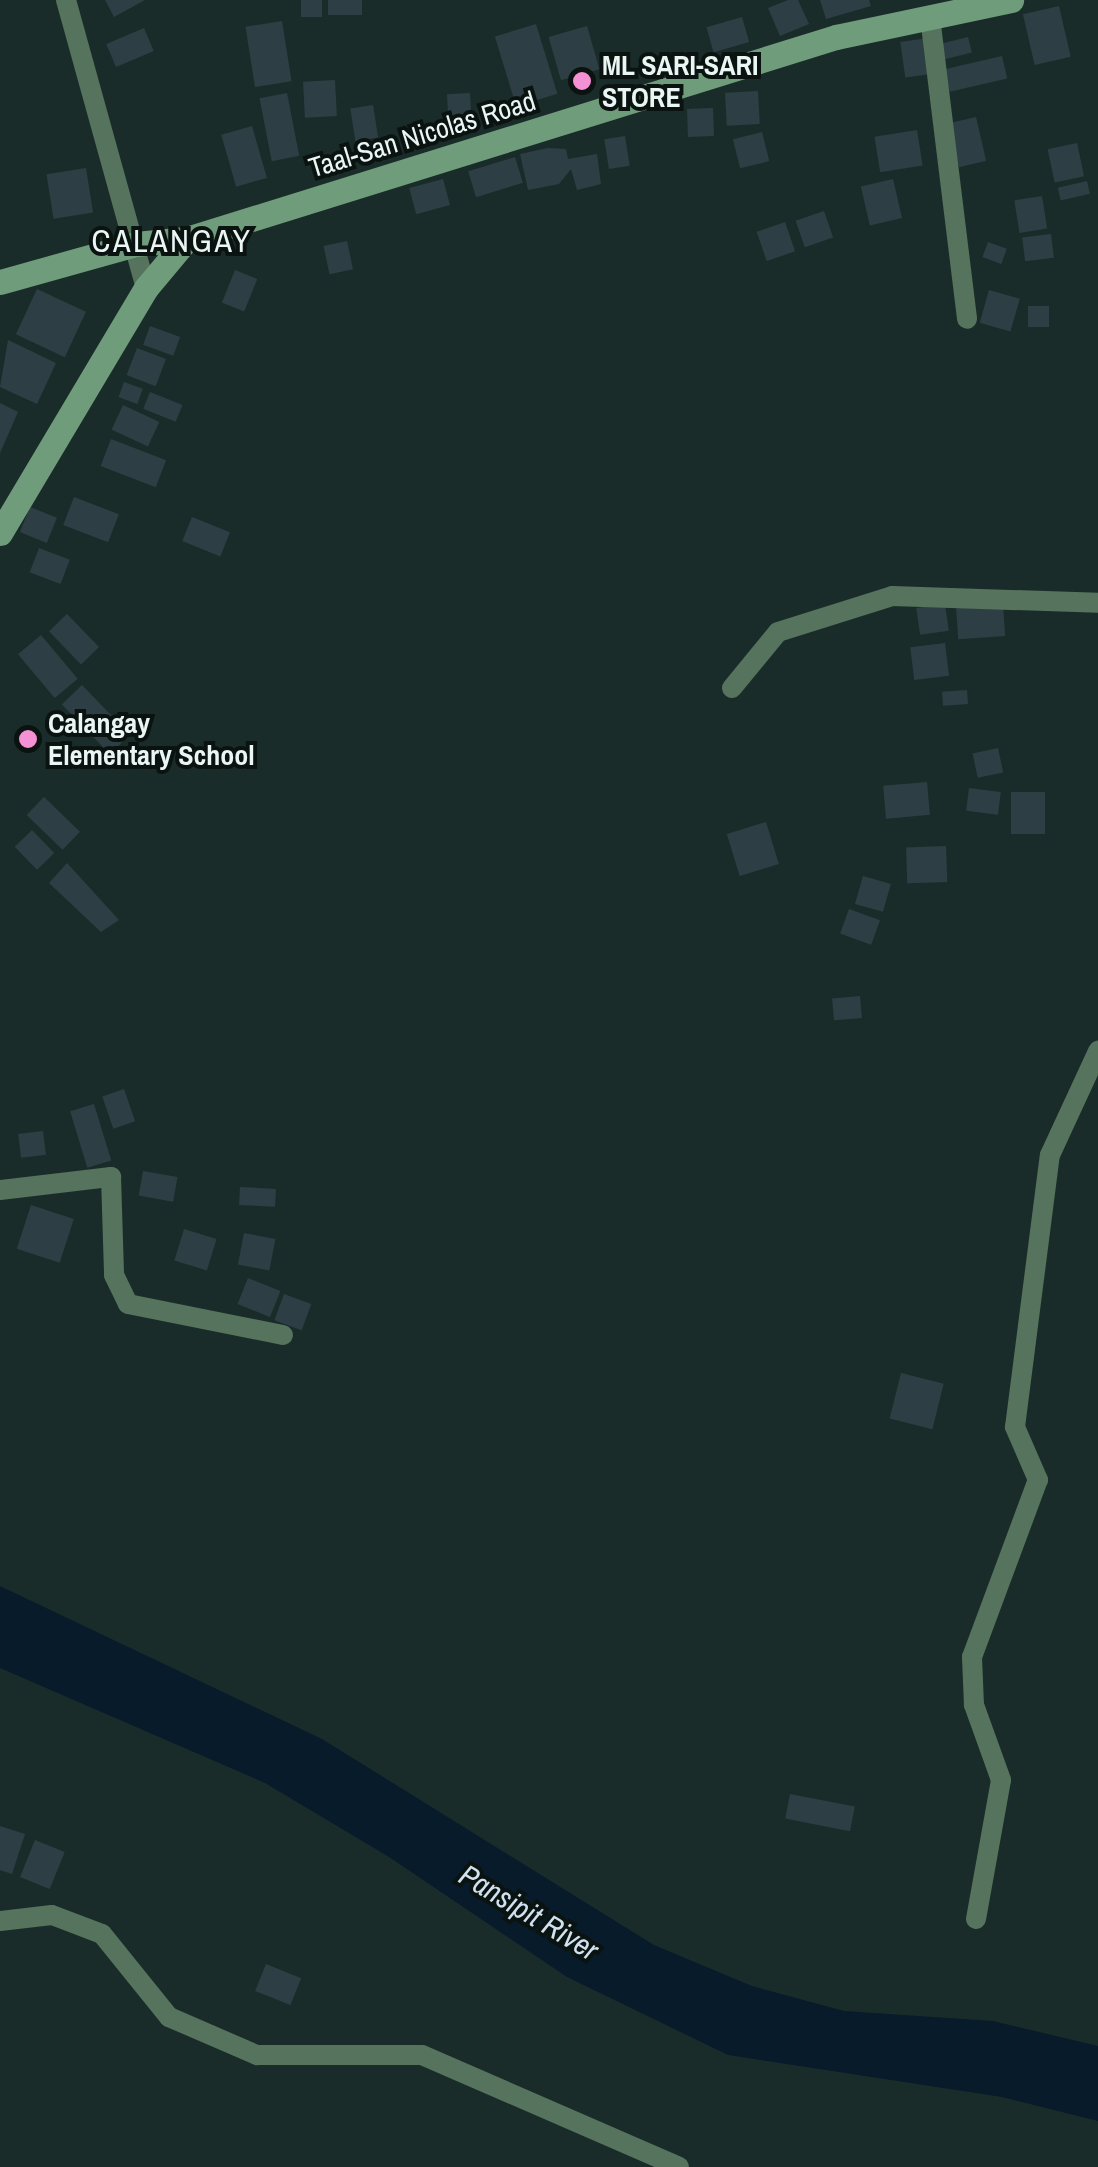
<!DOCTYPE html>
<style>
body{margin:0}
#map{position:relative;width:1098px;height:2167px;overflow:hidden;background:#1a2c29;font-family:"Archivo Narrow",sans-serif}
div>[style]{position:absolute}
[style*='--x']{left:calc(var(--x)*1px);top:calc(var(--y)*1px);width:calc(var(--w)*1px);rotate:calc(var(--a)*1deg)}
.water>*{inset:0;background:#071b2b}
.building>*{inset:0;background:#2d3f44;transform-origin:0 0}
.street>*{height:20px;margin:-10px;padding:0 10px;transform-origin:10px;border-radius:10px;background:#56735d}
.secondary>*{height:25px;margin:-12.5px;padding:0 12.5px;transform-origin:12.5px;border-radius:12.5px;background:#6f9d7b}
.dots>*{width:28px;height:28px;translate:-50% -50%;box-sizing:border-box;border:5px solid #0b1311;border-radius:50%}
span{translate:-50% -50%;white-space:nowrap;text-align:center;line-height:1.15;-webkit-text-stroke:8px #0b1311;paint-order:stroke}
.poi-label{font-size:28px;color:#eaf6f3;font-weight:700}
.left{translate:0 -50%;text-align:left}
.street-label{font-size:28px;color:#eaf6f3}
.water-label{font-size:30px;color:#d0e1f0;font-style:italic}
.quarter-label{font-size:32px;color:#eaf6f3;letter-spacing:2.5px}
</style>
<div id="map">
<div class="water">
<i style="clip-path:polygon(0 1586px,322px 1739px,654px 1945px,752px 1986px,844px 2011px,993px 2021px,1098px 2046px,1098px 2121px,1002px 2097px,728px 2055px,567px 1977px,389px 1857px,265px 1783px,0 1668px)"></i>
</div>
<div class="building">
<i style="clip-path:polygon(105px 0,145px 0,114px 17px)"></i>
<i style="left:301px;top:0;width:21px;height:17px"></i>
<i style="left:328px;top:0;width:34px;height:15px"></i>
<i style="clip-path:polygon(788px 0,798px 0,809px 24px,780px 36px,768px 8px)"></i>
<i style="clip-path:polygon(820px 0,869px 0,871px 6px,826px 19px)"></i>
<i style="left:1059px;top:6px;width:52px;height:37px;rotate:77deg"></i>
<i style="left:742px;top:17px;width:26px;height:37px;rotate:74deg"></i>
<i style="left:282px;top:21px;width:61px;height:37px;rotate:81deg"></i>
<i style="left:536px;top:24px;width:73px;height:43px;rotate:73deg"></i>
<i style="left:587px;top:26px;width:45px;height:40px;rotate:74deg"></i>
<i style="left:144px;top:28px;width:25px;height:41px;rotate:67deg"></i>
<i style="left:968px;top:37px;width:16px;height:28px;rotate:76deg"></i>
<i style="left:928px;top:38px;width:36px;height:28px;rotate:82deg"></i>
<i style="left:1002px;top:56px;width:23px;height:59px;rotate:77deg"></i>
<i style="left:335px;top:80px;width:36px;height:32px;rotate:87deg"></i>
<i style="left:758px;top:91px;width:33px;height:33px;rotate:87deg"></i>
<i style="left:287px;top:93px;width:64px;height:28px;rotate:79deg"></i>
<i style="left:470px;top:93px;width:22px;height:23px;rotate:87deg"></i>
<i style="left:373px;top:105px;width:33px;height:23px;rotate:81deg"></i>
<i style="left:713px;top:108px;width:28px;height:26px;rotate:88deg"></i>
<i style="left:976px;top:117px;width:45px;height:28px;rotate:77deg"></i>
<i style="left:252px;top:126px;width:54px;height:32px;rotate:74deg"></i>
<i style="left:917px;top:130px;width:36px;height:43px;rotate:81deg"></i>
<i style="left:762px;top:132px;width:30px;height:30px;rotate:76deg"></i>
<i style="left:625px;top:136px;width:30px;height:21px;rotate:81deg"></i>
<i style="left:1077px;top:143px;width:34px;height:30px;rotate:78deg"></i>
<i style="clip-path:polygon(548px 148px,566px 149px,568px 159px,597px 154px,601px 184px,577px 190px,571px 169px,559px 184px,528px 190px,520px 154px)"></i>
<i style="left:515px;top:157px;width:27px;height:49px;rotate:73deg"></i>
<i style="left:86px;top:168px;width:45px;height:40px;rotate:81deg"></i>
<i style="left:443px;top:179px;width:27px;height:35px;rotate:75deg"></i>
<i style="left:893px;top:179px;width:40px;height:33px;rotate:77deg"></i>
<i style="left:1087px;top:181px;width:13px;height:30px;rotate:77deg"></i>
<i style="left:1042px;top:196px;width:33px;height:28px;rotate:81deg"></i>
<i style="left:824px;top:211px;width:28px;height:30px;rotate:71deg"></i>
<i style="left:785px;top:222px;width:31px;height:30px;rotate:71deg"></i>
<i style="left:1051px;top:234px;width:24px;height:29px;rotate:83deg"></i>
<i style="left:347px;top:241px;width:29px;height:24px;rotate:78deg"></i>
<i style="left:988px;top:242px;width:20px;height:16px;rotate:20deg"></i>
<i style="left:235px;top:270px;width:24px;height:35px;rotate:22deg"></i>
<i style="left:37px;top:289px;width:54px;height:50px;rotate:25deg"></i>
<i style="left:989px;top:290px;width:32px;height:34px;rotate:16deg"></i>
<i style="left:1028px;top:306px;width:21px;height:21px"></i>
<i style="left:150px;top:326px;width:32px;height:20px;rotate:20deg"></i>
<i style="clip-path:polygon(8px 340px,56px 363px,37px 404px,0 387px)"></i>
<i style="left:137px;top:348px;width:31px;height:29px;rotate:21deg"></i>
<i style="left:124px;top:382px;width:20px;height:16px;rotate:20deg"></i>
<i style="left:150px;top:392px;width:35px;height:18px;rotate:22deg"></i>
<i style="clip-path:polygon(0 403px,18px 412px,0 453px)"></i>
<i style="left:123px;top:405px;width:40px;height:27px;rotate:25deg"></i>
<i style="left:111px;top:439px;width:59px;height:29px;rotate:21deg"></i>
<i style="left:74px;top:497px;width:48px;height:30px;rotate:21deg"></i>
<i style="left:30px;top:507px;width:29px;height:27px;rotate:22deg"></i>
<i style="left:192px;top:517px;width:41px;height:26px;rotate:22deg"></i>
<i style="left:39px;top:548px;width:33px;height:26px;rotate:21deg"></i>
<i style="left:945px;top:604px;width:27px;height:29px;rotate:82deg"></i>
<i style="left:1003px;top:605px;width:31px;height:47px;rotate:86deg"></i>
<i style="left:67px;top:614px;width:46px;height:25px;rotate:46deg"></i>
<i style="left:41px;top:635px;width:57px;height:30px;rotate:50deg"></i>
<i style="left:945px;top:643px;width:33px;height:35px;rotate:83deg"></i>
<i style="left:82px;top:685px;width:69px;height:28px;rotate:46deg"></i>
<i style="left:967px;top:690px;width:14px;height:25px;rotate:86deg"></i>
<i style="left:998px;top:748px;width:25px;height:26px;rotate:78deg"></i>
<i style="left:927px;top:782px;width:33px;height:44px;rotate:85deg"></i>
<i style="left:969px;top:788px;width:32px;height:23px;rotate:7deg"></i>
<i style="left:1011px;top:792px;width:34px;height:42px"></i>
<i style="left:44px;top:797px;width:50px;height:25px;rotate:44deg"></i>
<i style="left:766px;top:822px;width:44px;height:41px;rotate:73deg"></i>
<i style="left:32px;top:830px;width:32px;height:24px;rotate:46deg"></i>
<i style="left:946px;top:846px;width:36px;height:40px;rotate:88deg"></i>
<i style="clip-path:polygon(67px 863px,119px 920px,101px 932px,49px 883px)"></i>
<i style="left:863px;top:876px;width:29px;height:29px;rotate:16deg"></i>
<i style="left:849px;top:909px;width:33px;height:26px;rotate:20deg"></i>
<i style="left:860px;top:996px;width:22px;height:28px;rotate:85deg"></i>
<i style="left:124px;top:1089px;width:34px;height:23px;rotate:71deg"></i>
<i style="left:94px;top:1104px;width:59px;height:25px;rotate:73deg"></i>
<i style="left:43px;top:1131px;width:24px;height:25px;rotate:83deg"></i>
<i style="left:143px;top:1171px;width:35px;height:25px;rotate:10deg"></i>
<i style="left:240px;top:1187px;width:36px;height:18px;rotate:3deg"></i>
<i style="left:31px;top:1205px;width:45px;height:46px;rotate:18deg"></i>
<i style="left:184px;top:1229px;width:34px;height:33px;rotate:17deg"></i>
<i style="left:244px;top:1233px;width:32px;height:32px;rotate:11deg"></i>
<i style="left:248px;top:1278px;width:35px;height:28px;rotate:22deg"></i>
<i style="left:284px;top:1294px;width:29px;height:28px;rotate:20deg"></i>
<i style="left:901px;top:1373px;width:44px;height:47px;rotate:14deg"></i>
<i style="left:790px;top:1794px;width:66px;height:25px;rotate:11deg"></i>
<i style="clip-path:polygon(0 1826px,25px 1834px,12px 1874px,0 1870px)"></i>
<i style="left:35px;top:1840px;width:32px;height:40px;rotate:22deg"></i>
<i style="left:266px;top:1964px;width:38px;height:29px;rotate:22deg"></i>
</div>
<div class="street">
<i style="--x:66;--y:0;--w:299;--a:74.5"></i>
<i style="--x:930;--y:17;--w:304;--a:83"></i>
<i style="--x:732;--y:688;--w:72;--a:-50.6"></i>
<i style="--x:778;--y:632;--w:120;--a:-17.5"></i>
<i style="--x:892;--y:596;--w:206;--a:1.9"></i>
<i style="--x:0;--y:1190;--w:112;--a:-6.7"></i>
<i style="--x:111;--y:1177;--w:98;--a:88.2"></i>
<i style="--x:114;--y:1275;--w:32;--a:64"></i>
<i style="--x:128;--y:1304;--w:158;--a:11.3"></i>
<i style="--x:976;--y:1919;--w:141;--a:-79.8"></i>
<i style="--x:1001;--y:1780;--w:80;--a:-109.8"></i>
<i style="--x:974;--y:1705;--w:48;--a:-92.4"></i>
<i style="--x:972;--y:1657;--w:189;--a:-69.6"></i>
<i style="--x:1038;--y:1480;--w:58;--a:-113.5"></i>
<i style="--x:1015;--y:1427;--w:274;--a:-82.7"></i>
<i style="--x:1050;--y:1155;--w:115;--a:-65.2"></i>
<i style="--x:0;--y:1921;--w:52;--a:-6.6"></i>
<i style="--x:52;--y:1915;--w:53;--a:20.8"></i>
<i style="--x:102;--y:1934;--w:107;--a:51.1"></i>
<i style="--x:169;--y:2017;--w:96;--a:23.4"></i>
<i style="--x:257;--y:2055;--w:165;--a:0"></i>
<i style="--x:422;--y:2055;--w:280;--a:23.5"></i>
</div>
<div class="secondary">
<i style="--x:0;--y:282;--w:141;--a:-15.6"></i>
<i style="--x:136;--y:244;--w:51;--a:-5.6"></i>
<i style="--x:0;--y:533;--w:285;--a:-59.2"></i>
<i style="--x:146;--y:288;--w:64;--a:-50.1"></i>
<i style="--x:187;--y:239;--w:680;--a:-17.29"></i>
<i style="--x:836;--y:37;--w:179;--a:-11.9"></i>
</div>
<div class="dots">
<i style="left:582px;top:81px;background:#f491d4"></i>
<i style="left:28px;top:739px;background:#f491d4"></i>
</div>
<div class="poi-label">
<span class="left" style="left:602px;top:81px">ML SARI-SARI<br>STORE</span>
<span class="left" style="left:48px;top:739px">Calangay<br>Elementary School</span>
</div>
<div class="street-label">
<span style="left:422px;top:134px;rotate:-17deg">Taal-San Nicolas Road</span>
</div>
<div class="water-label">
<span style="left:529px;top:1912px;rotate:31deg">Pansipit River</span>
</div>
<div class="quarter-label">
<span style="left:172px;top:241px">CALANGAY</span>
</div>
</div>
